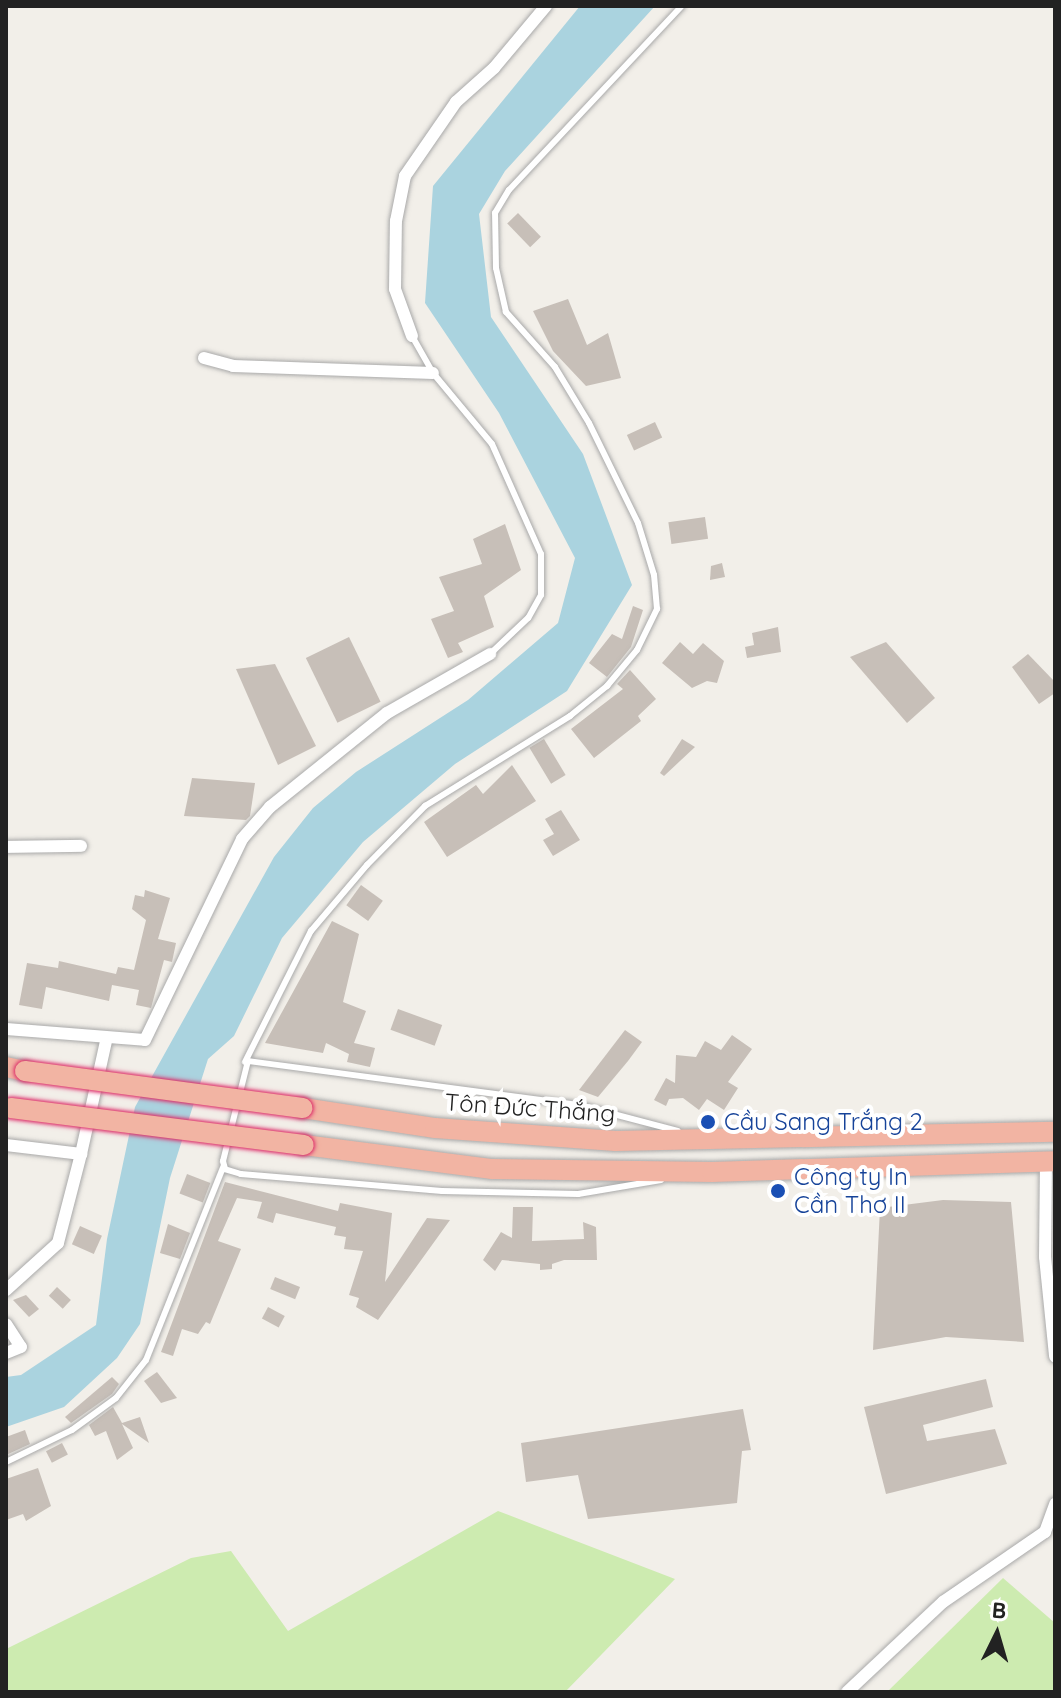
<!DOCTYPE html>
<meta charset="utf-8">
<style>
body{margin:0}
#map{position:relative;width:1061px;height:1698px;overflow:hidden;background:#f2efe9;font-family:Quicksand,sans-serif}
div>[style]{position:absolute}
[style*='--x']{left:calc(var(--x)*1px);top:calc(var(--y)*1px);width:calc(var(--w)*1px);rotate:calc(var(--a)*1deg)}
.grass>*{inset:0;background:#cdebb0}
.water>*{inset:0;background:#aad3df}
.building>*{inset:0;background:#c7bfb8;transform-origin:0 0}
.roads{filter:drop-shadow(0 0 2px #a9a9a9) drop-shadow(0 0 2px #a9a9a9)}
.service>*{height:6px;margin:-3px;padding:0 3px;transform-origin:3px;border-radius:3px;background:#fff}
.minor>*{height:12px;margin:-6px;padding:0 6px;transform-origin:6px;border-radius:6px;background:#fff}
.trunk>*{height:20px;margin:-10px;padding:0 10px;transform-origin:10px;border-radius:10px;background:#f2b4a3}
.bridges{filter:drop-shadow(0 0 2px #dc2a67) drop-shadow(0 0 2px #dc2a67)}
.trunk-bridge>*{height:20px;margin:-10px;padding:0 10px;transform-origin:10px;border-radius:10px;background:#f2b4a3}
.dots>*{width:22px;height:22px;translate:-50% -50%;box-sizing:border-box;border:4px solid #fff;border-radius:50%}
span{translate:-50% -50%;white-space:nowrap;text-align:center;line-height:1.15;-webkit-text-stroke:8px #fff;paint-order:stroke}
.street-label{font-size:24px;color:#222}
.transit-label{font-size:24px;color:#164399}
.left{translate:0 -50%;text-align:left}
.frame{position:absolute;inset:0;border:8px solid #222;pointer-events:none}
.north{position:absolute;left:957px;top:1594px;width:80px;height:80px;-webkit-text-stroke:6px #fff;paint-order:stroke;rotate:5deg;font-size:22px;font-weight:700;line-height:32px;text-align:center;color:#222}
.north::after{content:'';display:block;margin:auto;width:28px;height:36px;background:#222;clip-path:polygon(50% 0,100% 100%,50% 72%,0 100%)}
</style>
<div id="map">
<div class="grass">
<i style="clip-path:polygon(498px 1511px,675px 1579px,565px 1692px,6px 1692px,6px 1649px,191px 1558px,231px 1551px,288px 1631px)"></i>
<i style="clip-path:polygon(1003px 1578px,1055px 1623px,1055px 1692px,887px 1692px)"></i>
</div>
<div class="water">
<i style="clip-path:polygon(580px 6px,655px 6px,505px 171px,479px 214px,491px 317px,583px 454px,632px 585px,567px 691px,455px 764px,363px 842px,282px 938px,234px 1036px,208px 1059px,170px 1178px,140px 1324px,117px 1358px,64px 1407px,6px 1427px,6px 1377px,21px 1375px,96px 1325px,107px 1239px,135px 1107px,274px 857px,313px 808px,356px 772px,468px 700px,558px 623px,575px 558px,499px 413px,425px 303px,433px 186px)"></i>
</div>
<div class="building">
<i style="left:518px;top:213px;width:33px;height:15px;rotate:46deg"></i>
<i style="clip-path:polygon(568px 299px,587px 345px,608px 333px,621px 378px,586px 386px,553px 351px,533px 311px)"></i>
<i style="left:655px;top:422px;width:17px;height:31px;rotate:65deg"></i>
<i style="left:705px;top:517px;width:22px;height:37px;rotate:82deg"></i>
<i style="clip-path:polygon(505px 524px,521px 570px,484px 596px,494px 627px,458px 643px,463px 652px,448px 658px,431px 619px,454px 611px,439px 577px,482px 564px,473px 539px)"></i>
<i style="clip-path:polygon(722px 563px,725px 577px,710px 580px,711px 566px)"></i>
<i style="clip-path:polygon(633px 606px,643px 610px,631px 647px,607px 677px,589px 663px,612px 634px,622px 639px)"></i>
<i style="clip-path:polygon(778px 627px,781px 652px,747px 658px,745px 647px,754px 645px,752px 633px)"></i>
<i style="left:349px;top:637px;width:72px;height:48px;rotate:64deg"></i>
<i style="clip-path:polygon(680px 642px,693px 654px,703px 643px,724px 661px,717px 683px,707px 681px,692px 688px,662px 663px)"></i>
<i style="clip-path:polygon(886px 642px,935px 698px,907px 723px,850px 657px)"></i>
<i style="clip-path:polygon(1028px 654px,1055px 682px,1055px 693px,1039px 704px,1012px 667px)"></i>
<i style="clip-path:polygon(275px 664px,316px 746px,278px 765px,236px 669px)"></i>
<i style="clip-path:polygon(630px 670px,656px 699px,638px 716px,641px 721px,594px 758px,571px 729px,623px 689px,617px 684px)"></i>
<i style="left:544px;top:739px;width:42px;height:17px;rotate:59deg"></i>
<i style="clip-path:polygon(682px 739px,695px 747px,664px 776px,660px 773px)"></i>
<i style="clip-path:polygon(512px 765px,536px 801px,447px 857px,424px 822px,476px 785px,483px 794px)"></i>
<i style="clip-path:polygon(192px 778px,255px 783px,250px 816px,246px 820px,184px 816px)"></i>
<i style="clip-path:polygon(561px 810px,580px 840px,553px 856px,543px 840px,554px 834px,545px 819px)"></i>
<i style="left:361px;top:885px;width:27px;height:25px;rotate:36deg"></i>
<i style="clip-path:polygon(145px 890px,170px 898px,158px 939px,176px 943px,172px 962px,164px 960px,151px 1008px,136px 1005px,139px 990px,112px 985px,109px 1001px,46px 987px,42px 1009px,19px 1005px,27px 963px,58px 968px,59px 961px,116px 974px,118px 967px,134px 970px,146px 920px,132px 909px,135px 895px,144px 897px)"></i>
<i style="clip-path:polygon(332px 921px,359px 934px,343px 1002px,366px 1011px,354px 1043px,375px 1048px,370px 1067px,347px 1062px,349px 1054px,326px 1043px,323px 1053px,265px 1043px)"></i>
<i style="left:398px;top:1009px;width:47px;height:22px;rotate:20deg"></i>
<i style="clip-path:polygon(625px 1030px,642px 1042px,628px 1061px,598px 1097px,579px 1090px)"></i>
<i style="clip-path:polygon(732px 1035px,752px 1049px,728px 1082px,738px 1088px,724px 1110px,707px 1099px,699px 1110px,683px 1098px,669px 1099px,666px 1106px,654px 1100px,666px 1078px,675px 1083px,676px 1055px,696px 1057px,705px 1041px,721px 1050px)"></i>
<i style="left:187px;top:1174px;width:25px;height:21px;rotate:21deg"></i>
<i style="clip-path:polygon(225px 1182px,338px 1211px,340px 1203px,392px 1213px,385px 1282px,427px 1218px,450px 1220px,378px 1320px,356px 1307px,359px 1298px,349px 1295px,363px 1251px,344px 1249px,346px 1237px,334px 1235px,336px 1227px,276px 1213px,273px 1223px,257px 1218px,262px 1202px,237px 1198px,218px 1241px,241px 1249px,210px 1324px,206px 1322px,198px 1334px,182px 1329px,173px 1356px,161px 1352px)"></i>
<i style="clip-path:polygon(943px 1200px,1011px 1202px,1024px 1342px,946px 1337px,873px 1350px,880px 1208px)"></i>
<i style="clip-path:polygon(513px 1207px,533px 1207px,532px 1241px,584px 1239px,583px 1222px,596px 1227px,597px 1260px,564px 1260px,552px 1264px,552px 1269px,540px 1270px,540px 1264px,502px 1260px,495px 1271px,483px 1260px,501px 1232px,512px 1238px)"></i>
<i style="clip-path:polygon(168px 1224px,190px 1233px,180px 1259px,160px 1253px)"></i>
<i style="left:80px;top:1226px;width:24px;height:20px;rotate:24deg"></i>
<i style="left:275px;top:1277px;width:27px;height:13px;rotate:22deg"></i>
<i style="left:57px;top:1287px;width:19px;height:12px;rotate:43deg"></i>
<i style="clip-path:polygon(26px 1295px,39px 1309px,29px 1317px,13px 1300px)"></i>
<i style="left:268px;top:1307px;width:19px;height:13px;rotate:28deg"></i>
<i style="clip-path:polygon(157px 1372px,177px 1398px,161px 1403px,144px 1381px)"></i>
<i style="clip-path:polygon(112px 1377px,119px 1384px,112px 1394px,71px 1423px,65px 1417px)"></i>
<i style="clip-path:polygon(986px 1379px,993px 1407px,923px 1425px,927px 1441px,995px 1429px,1007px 1464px,886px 1494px,864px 1407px)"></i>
<i style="clip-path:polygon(113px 1407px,122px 1423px,140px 1417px,149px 1443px,122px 1424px,133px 1448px,117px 1460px,106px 1431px,95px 1436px,89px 1425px)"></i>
<i style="clip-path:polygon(743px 1409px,751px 1450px,742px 1451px,737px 1503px,588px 1519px,578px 1475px,526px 1482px,521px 1443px)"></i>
<i style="clip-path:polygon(25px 1430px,30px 1444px,6px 1455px,6px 1437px)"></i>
<i style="left:62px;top:1443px;width:13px;height:18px;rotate:63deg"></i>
<i style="clip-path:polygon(38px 1468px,51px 1506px,26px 1521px,23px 1514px,6px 1520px,6px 1479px)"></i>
</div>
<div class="roads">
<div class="service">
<i style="--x:412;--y:336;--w:43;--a:60.4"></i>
<i style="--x:433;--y:373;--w:92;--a:50.3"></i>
<i style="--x:492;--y:444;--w:120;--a:66"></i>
<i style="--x:541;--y:554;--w:41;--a:90"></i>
<i style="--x:541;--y:595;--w:26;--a:119"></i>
<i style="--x:528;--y:618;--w:52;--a:136.5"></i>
<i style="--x:245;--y:1062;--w:147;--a:-63.3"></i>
<i style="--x:311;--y:931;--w:87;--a:-49.7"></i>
<i style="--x:367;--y:865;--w:83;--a:-45.5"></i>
<i style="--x:425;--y:806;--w:171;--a:-31.8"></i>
<i style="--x:570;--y:716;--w:48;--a:-39"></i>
<i style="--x:607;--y:686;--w:47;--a:-50.2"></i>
<i style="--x:637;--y:650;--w:46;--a:-64"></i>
<i style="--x:657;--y:609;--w:34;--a:-95"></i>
<i style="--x:654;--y:575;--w:54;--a:-107.1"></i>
<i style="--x:638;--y:523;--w:111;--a:-116.1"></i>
<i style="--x:589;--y:423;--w:66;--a:-121.3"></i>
<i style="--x:555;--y:367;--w:74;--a:-131.7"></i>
<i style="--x:506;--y:312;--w:45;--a:-102.8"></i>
<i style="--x:496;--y:268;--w:55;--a:-91"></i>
<i style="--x:495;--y:213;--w:27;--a:-59"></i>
<i style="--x:509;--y:190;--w:253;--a:-46.8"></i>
<i style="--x:661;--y:1180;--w:84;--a:170.4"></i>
<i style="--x:578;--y:1194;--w:136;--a:-178.7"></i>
<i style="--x:442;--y:1191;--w:202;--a:-175.2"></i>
<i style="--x:241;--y:1174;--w:17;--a:-163"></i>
<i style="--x:225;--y:1169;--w:8;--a:-104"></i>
<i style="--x:223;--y:1161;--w:103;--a:-76"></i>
<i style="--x:248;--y:1061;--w:334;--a:7.6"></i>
<i style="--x:579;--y:1105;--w:102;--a:14.7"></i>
<i style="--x:6;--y:1462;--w:73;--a:-25.9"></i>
<i style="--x:72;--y:1430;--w:54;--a:-36"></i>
<i style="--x:116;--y:1398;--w:48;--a:-51.7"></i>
<i style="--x:146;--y:1360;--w:208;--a:-68.2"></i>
</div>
<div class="minor">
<i style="--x:412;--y:336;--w:50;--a:-109.9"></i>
<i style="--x:395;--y:289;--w:68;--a:-89.2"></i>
<i style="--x:396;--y:221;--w:46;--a:-78.7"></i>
<i style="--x:405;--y:176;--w:90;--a:-55.4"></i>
<i style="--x:456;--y:102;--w:51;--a:-41.8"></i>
<i style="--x:494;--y:68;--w:81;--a:-50"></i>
<i style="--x:204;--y:358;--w:30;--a:15"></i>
<i style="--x:233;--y:366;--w:200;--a:2"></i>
<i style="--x:6;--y:847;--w:75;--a:-0.8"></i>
<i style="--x:6;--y:1029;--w:139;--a:4.5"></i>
<i style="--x:145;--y:1040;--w:223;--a:-64.2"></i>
<i style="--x:242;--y:839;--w:43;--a:-48.8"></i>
<i style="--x:270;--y:807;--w:150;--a:-38.8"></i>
<i style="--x:387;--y:713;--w:119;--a:-29.8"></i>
<i style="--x:6;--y:1145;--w:76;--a:6.8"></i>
<i style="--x:81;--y:1154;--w:92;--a:104.5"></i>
<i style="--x:58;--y:1243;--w:70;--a:137.9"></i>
<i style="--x:81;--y:1154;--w:116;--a:-77.5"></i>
<i style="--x:1046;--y:1161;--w:96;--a:90.6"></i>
<i style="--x:1045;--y:1257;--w:100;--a:84.2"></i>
<i style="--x:6;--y:1324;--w:27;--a:57"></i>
<i style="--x:21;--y:1347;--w:16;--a:158"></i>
<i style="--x:847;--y:1692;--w:132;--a:-43.2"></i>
<i style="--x:943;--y:1602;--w:124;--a:-34.5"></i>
<i style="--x:1045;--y:1532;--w:30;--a:-70"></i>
</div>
<div class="trunk">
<i style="--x:6;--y:1067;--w:19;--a:12"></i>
<i style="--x:303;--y:1108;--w:134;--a:8.6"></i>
<i style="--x:435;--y:1128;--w:181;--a:4.1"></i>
<i style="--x:616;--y:1141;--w:439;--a:-1.2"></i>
<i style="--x:304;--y:1145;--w:190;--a:7.3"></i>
<i style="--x:492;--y:1169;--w:220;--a:0.8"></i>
<i style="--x:712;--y:1172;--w:343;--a:-1.8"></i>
</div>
</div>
<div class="bridges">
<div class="trunk-bridge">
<i style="--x:25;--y:1071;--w:280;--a:7.6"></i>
<i style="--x:11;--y:1108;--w:295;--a:7.2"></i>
</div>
</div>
<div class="dots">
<i style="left:708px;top:1122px;background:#1a4fb4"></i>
<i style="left:778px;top:1191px;background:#1a4fb4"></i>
</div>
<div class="street-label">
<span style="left:530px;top:1108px;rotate:4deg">Tôn Đức Thắng</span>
</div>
<div class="transit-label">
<span class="left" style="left:724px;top:1122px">Cầu Sang Trắng 2</span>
<span class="left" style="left:794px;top:1191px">Công ty In<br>Cần Thơ II</span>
</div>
<div class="frame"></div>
<div class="north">B</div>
</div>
